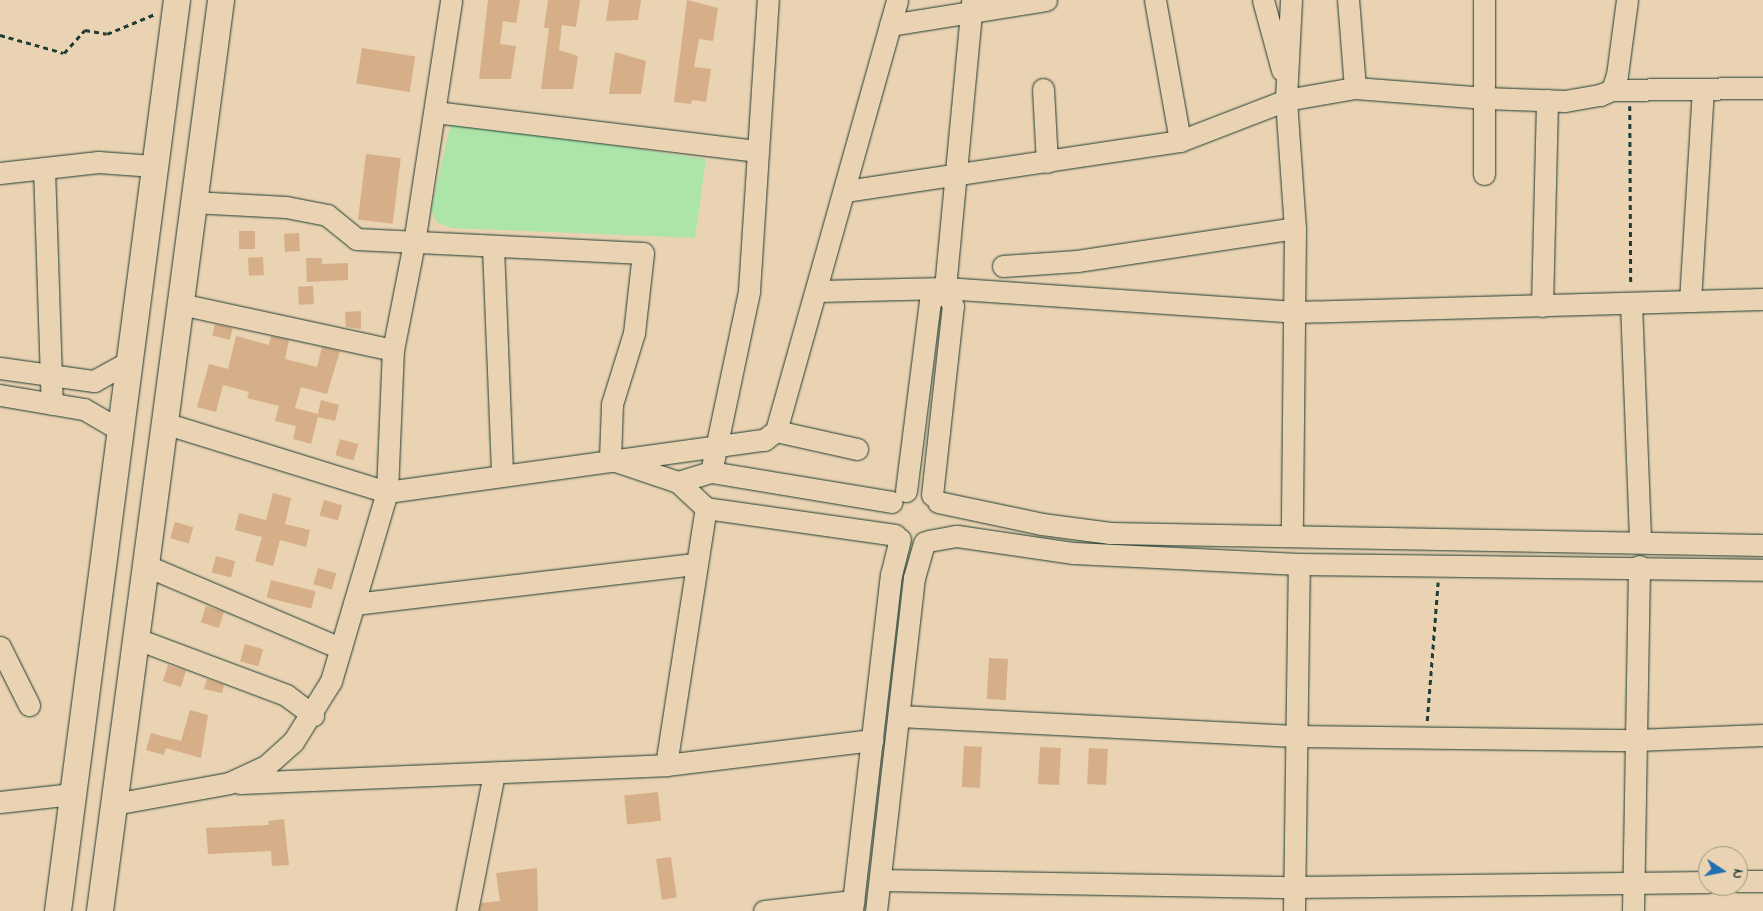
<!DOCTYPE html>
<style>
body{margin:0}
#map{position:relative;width:1763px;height:911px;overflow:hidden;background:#ead3b2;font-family:"Indie Flower",sans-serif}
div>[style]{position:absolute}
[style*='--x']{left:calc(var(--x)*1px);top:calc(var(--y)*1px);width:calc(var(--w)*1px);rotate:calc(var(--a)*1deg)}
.green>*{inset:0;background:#ade5a9}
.building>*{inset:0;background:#d6ae87;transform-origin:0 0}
.path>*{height:2.5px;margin-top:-1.25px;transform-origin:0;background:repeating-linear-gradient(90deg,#1f3d34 0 5px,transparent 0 9px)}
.roads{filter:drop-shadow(0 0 1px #1f3d34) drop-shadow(0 0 1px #1f3d34)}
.minor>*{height:21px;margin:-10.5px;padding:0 10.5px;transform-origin:10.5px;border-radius:10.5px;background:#ead3b2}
.major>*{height:26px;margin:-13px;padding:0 13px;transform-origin:13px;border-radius:13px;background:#ead3b2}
span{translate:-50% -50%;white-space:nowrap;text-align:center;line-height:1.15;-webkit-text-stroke:4px #ead3b2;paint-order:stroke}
.north{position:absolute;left:1698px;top:846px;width:50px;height:50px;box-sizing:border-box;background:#ead3b2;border:1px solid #999780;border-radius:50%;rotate:101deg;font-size:14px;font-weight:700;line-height:20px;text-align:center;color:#1f3d34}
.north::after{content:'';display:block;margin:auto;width:18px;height:22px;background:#1f6fb2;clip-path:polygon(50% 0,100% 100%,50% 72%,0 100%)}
</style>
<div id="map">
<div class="green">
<i style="clip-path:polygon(451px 122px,706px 159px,695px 238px,451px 228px,436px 222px,431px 210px)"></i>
</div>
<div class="building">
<i style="clip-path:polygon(488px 0,520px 0,516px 23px,503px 21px,500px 44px,516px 46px,511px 79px,479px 79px)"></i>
<i style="clip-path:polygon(548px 0,580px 0,576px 27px,562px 25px,559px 50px,578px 56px,573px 89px,541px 89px,549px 28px,544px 28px)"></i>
<i style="clip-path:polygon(609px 0,641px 0,638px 20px,606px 21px)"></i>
<i style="clip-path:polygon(687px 0,718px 8px,713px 41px,699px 39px,694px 67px,711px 69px,706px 102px,692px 100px,691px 104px,674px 102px)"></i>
<i style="left:362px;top:48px;width:54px;height:36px;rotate:9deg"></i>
<i style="clip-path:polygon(615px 52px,646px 61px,641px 94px,609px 94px)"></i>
<i style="left:366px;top:154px;width:35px;height:66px;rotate:7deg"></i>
<i style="left:255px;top:231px;width:18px;height:16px;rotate:90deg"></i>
<i style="left:299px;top:233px;width:18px;height:15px;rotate:87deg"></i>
<i style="left:263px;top:257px;width:18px;height:15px;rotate:87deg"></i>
<i style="clip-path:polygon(306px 258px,322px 258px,322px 264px,348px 263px,348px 280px,307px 282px)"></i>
<i style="left:313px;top:286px;width:18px;height:15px;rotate:87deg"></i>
<i style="clip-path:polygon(361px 311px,361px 329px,346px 327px,345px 312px)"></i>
<i style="left:215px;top:324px;width:18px;height:12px;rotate:13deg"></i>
<i style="clip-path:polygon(236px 336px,269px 345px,271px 336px,289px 340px,285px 359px,317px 367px,322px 347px,340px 351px,327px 394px,301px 387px,295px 408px,318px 414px,321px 400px,339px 405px,335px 421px,318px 417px,311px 444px,293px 439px,296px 426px,275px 421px,279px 406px,247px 398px,249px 392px,223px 385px,216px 412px,197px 407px,209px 364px,228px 369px)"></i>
<i style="left:340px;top:439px;width:19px;height:17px;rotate:16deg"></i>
<i style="clip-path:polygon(273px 493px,291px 498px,285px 524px,310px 530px,306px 547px,280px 540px,273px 566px,255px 561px,262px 537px,235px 530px,239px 513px,266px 520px)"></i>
<i style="left:324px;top:500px;width:19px;height:16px;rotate:16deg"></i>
<i style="left:175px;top:522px;width:19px;height:17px;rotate:16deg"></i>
<i style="left:216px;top:556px;width:20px;height:17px;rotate:15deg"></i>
<i style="left:318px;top:568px;width:19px;height:17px;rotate:16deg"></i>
<i style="left:271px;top:580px;width:46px;height:18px;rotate:14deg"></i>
<i style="left:206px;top:606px;width:19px;height:17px;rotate:18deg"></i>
<i style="left:245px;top:644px;width:19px;height:18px;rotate:16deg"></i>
<i style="left:989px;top:658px;width:19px;height:41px;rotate:3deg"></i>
<i style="left:168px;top:665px;width:19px;height:17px;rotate:18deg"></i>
<i style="clip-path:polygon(207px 679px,224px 685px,222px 693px,204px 689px)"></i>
<i style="clip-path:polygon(190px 710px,208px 715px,201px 758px,166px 748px,164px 755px,146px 750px,151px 733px,181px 741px)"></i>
<i style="left:964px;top:746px;width:18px;height:41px;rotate:3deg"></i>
<i style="left:1040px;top:747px;width:21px;height:37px;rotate:3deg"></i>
<i style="left:1089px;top:748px;width:19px;height:36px;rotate:3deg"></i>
<i style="left:658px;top:792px;width:29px;height:34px;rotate:84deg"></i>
<i style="clip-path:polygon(284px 819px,289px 865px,272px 866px,271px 851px,208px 854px,206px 828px,269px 825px,268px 821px)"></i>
<i style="left:671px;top:857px;width:41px;height:15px;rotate:82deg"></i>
<i style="clip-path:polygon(537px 868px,538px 911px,480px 911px,481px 903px,500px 901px,496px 873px)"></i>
</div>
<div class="path">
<i style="--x:0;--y:35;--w:66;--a:15.7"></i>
<i style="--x:64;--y:53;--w:31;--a:-48"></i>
<i style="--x:85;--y:30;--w:22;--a:10"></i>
<i style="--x:107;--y:34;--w:52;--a:-22.6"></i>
<i style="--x:1630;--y:106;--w:179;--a:89.7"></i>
<i style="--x:1427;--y:721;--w:139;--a:-85.5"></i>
</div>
<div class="roads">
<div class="minor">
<i style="--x:1155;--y:0;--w:143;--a:79.9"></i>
<i style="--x:1263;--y:0;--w:73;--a:74.8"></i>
<i style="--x:1291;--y:0;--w:100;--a:92.9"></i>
<i style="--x:1286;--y:100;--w:128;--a:86"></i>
<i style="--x:1295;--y:228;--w:307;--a:90.6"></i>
<i style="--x:890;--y:25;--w:158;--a:-9.1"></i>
<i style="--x:1355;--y:88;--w:131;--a:4.4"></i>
<i style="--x:1486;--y:98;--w:79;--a:2.2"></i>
<i style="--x:1565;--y:101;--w:36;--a:-10"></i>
<i style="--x:1600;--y:95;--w:13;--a:-23"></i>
<i style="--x:1612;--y:90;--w:16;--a:-72"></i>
<i style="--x:1617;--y:75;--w:76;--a:-82.4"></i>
<i style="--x:1043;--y:89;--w:73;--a:86.9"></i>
<i style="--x:1612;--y:90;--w:151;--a:-0.8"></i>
<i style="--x:435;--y:112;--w:325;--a:6.9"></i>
<i style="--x:44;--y:168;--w:236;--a:88.1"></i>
<i style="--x:0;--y:173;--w:99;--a:-6.4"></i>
<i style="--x:98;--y:162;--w:56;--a:4.1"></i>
<i style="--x:1484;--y:174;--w:174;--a:-90"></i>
<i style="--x:845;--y:191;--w:339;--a:-8.5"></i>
<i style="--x:1180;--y:141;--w:114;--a:-21.1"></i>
<i style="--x:1286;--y:100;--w:70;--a:-9.9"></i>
<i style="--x:1355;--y:88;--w:88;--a:-94.5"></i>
<i style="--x:192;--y:202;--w:94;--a:3"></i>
<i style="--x:286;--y:207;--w:42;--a:11"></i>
<i style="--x:327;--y:215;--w:38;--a:39"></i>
<i style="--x:357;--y:239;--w:286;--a:2.8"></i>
<i style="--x:643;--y:253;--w:81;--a:96.4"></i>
<i style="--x:634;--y:333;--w:74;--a:107.2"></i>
<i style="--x:612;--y:404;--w:55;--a:92.1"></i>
<i style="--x:610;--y:459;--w:72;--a:18.7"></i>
<i style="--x:678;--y:482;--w:38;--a:43"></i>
<i style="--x:706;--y:508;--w:191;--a:8.1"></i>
<i style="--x:493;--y:247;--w:227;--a:87.7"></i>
<i style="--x:1003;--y:266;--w:74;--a:-3.9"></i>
<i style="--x:1077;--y:261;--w:220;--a:-8.6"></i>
<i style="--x:818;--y:291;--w:127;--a:-1.4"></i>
<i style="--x:945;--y:288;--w:351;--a:3.9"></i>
<i style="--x:1295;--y:312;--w:468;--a:-1.6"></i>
<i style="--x:1690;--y:301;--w:212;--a:-86.5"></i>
<i style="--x:1631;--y:303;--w:239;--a:87.8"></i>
<i style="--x:180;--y:304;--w:218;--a:12.2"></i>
<i style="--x:1542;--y:306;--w:206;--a:-88.6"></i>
<i style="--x:0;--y:368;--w:95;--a:7.9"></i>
<i style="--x:94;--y:381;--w:39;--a:-29"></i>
<i style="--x:0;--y:395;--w:85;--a:9.5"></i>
<i style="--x:84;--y:409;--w:42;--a:30.3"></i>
<i style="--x:164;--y:423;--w:233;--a:17.2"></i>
<i style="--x:387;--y:492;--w:142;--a:-87.6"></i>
<i style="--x:393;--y:350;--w:109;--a:-78.9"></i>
<i style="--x:414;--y:243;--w:246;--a:-81.3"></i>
<i style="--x:776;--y:431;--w:83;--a:12.5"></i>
<i style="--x:711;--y:472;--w:185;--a:-78.1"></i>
<i style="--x:749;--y:291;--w:292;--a:-86.3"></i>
<i style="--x:678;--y:482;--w:34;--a:-17"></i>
<i style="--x:711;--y:472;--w:183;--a:9.4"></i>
<i style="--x:906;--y:491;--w:192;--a:-82.8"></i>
<i style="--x:930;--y:301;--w:20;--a:-41"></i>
<i style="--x:932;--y:495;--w:190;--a:-83.7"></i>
<i style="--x:953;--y:306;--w:20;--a:-114"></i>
<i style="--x:945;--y:288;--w:289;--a:-84.6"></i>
<i style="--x:938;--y:502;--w:106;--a:11.9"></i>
<i style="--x:1042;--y:524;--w:69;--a:7.5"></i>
<i style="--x:1110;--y:533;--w:653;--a:1.05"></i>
<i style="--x:928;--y:541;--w:29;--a:-10"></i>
<i style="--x:957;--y:536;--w:118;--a:8.3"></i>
<i style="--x:1074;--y:553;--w:225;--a:2.8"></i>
<i style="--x:1299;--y:564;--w:464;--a:0.7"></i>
<i style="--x:147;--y:566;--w:210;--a:23"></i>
<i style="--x:354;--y:604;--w:345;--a:-6.7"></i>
<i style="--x:137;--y:639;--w:159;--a:20.6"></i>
<i style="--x:286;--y:695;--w:34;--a:37"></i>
<i style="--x:0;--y:647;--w:65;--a:63.4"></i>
<i style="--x:899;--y:716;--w:396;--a:2.9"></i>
<i style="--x:1294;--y:736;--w:341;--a:0.7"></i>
<i style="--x:1635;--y:740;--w:128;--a:-2.2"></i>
<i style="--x:666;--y:765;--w:260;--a:-81.2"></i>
<i style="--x:239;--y:783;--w:427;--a:-2.4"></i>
<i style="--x:666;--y:765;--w:208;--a:-6.9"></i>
<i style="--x:0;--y:802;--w:73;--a:-6.3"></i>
<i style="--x:114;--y:804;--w:117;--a:-10.3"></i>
<i style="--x:229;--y:783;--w:41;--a:-24.7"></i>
<i style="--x:266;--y:766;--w:36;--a:-42"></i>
<i style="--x:293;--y:742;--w:72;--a:-58.1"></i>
<i style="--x:331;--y:681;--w:197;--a:-73.5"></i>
<i style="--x:387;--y:492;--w:381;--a:-7.9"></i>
<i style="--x:764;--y:440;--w:15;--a:-37"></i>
<i style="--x:776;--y:431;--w:448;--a:-74.3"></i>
<i style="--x:880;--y:880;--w:414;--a:1"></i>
<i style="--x:1294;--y:887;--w:414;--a:-0.7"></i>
<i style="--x:1738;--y:881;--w:25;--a:0"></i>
<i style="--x:467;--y:911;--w:141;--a:-78.9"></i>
<i style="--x:764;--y:911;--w:90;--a:-6.4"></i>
<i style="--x:852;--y:911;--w:338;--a:-83.4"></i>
<i style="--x:891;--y:575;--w:37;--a:-76"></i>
<i style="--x:876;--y:911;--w:335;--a:-83.5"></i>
<i style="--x:914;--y:578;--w:37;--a:-74"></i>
<i style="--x:1294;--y:911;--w:347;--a:-89.2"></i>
<i style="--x:1633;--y:911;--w:345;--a:-89"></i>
</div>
<div class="major">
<i style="--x:58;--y:911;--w:919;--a:-82.56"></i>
<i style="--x:100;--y:911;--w:919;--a:-82.43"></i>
</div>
</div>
<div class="north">N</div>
</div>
